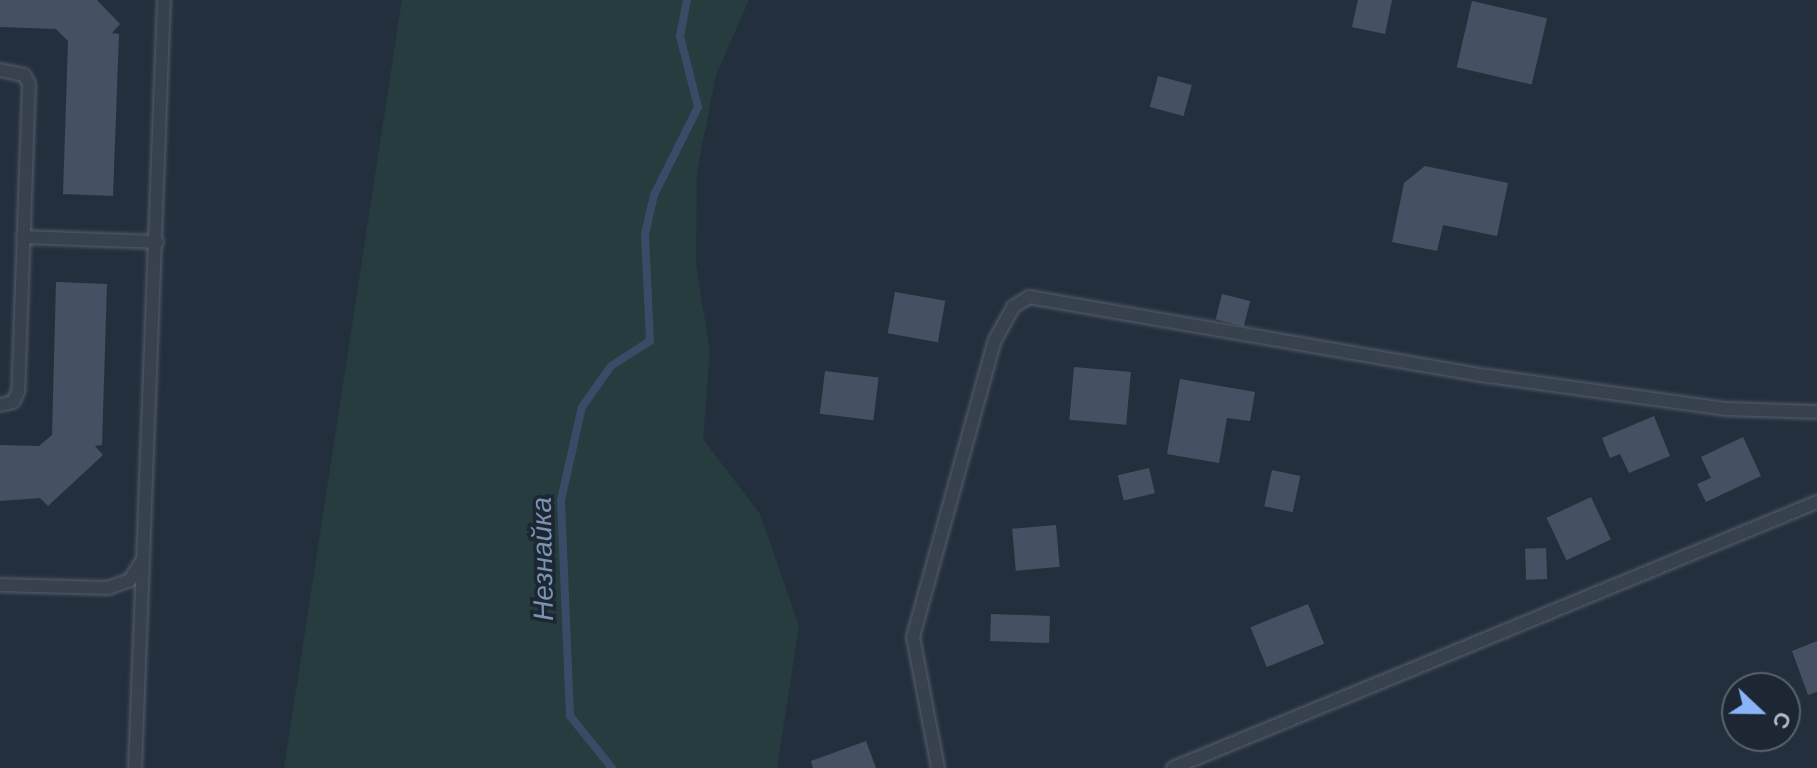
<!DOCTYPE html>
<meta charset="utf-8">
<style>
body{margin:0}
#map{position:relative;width:1817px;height:768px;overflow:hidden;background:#242f3e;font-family:"DM Sans",sans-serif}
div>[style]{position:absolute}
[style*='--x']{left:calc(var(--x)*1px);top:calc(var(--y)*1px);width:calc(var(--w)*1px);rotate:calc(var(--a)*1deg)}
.green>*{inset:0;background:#263c3f}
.stream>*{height:8px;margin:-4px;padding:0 4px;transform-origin:4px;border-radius:4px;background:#394c67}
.building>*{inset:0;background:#455162;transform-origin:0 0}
.roads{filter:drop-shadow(0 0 2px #565f6c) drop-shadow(0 0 2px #565f6c)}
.lane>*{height:12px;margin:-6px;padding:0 6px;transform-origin:6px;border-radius:6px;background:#38414e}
span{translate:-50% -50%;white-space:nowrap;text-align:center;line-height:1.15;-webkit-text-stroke:7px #1d2633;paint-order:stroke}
.water-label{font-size:28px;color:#7c92b1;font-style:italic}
.north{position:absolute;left:1721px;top:672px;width:80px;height:80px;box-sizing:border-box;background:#1d2633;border:2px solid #59626f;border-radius:50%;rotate:112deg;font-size:22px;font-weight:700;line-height:32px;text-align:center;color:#b4bcc9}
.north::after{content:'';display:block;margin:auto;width:28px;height:36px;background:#8ab4f8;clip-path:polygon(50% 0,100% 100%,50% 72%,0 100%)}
</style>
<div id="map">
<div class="green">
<i style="clip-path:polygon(402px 0,749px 0,716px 75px,697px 171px,696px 264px,710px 351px,703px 439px,760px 514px,799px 626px,777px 768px,284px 768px)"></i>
</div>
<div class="stream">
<i style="--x:612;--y:768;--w:67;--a:-128.9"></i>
<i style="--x:570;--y:716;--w:216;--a:-92.4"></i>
<i style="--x:561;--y:500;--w:95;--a:-77.3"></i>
<i style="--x:582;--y:407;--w:50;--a:-54.7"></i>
<i style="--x:611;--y:366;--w:46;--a:-32.7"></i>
<i style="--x:650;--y:341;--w:107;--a:-92.7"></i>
<i style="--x:645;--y:234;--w:40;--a:-77"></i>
<i style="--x:654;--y:195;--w:98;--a:-63.4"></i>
<i style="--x:698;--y:107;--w:73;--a:-104.2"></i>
<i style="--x:680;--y:36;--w:37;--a:-79"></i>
</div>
<div class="building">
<i style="clip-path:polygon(0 0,97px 0,120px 24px,112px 33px,119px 34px,113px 196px,63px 194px,68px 41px,56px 29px,0 27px)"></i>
<i style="clip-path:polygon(1358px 0,1392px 0,1385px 34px,1352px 27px)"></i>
<i style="left:1472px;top:1px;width:77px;height:68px;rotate:13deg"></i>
<i style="left:1158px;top:76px;width:35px;height:32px;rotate:15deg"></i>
<i style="clip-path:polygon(1425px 166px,1508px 183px,1497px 236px,1443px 225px,1437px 251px,1392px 242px,1404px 183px)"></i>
<i style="clip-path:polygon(56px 282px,107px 284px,102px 445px,95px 446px,103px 455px,48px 506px,40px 498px,0 501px,0 445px,39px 446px,52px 435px)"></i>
<i style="left:895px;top:292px;width:51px;height:42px;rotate:10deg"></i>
<i style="left:1222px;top:294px;width:29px;height:26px;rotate:14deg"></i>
<i style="left:1074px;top:367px;width:57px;height:53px;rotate:5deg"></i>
<i style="left:825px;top:371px;width:54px;height:43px;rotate:7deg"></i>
<i style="clip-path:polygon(1180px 379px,1255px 392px,1250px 421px,1227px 418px,1219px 463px,1167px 454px)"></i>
<i style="clip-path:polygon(1654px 416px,1670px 456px,1629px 473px,1620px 454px,1610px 458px,1602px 438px)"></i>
<i style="clip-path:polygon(1743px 437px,1761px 476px,1706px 502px,1697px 484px,1711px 478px,1701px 457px)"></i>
<i style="left:1149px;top:468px;width:26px;height:32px;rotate:77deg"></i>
<i style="left:1272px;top:470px;width:29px;height:37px;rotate:12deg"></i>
<i style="left:1591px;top:497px;width:47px;height:49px;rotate:65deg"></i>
<i style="left:1056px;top:525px;width:42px;height:44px;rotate:85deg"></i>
<i style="left:1546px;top:548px;width:31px;height:21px;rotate:88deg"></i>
<i style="left:1308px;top:604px;width:43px;height:62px;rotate:68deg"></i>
<i style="left:991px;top:614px;width:59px;height:27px;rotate:2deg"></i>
<i style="clip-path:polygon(1817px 641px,1817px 692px,1808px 695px,1792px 651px)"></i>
<i style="clip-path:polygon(866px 741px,876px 768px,813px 768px,811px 761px)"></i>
</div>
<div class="roads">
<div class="lane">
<i style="--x:0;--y:70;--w:25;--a:12"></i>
<i style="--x:24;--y:75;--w:10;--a:61"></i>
<i style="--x:29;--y:84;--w:308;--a:92"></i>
<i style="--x:18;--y:392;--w:11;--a:117"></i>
<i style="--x:13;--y:402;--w:13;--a:167"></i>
<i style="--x:23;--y:237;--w:134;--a:2.1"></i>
<i style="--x:0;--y:585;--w:108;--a:1.6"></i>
<i style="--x:108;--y:588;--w:23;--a:-20"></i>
<i style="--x:130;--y:580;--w:25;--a:-58"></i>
<i style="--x:143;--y:559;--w:559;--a:-87.85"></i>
<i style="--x:135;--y:768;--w:205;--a:-87.8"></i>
<i style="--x:938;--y:768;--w:133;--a:-100.8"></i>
<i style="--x:913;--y:637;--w:308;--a:-74.6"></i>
<i style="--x:995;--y:340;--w:38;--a:-61"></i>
<i style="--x:1013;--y:307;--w:19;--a:-32"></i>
<i style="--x:1029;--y:297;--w:466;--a:9.8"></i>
<i style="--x:1488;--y:376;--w:241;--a:7.9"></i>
<i style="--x:1727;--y:409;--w:90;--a:1.9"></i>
<i style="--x:1173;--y:768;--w:697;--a:-22.44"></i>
</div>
</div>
<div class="water-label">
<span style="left:543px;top:559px;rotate:-91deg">Незнайка</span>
</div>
<div class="north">С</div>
</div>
